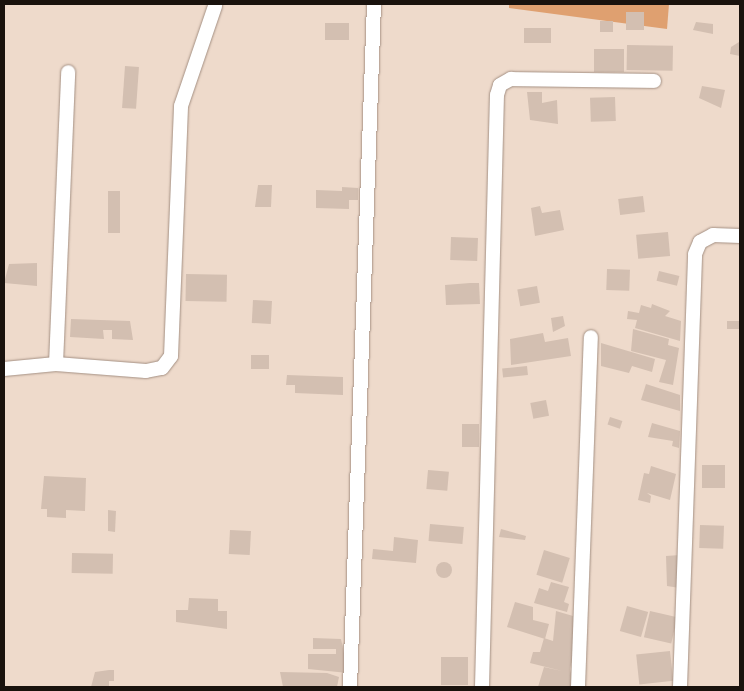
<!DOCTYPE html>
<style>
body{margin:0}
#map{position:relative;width:744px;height:691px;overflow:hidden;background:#eedacb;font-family:"Roboto Serif",serif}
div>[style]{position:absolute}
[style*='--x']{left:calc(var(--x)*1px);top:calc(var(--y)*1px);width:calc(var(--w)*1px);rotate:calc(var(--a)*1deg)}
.forest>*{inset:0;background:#dfa070}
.building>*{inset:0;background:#d3bfb1;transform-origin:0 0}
.round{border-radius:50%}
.roads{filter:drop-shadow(0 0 1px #a49083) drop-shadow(0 0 1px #a49083)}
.minor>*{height:14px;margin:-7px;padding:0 7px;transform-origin:7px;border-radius:7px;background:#fff}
span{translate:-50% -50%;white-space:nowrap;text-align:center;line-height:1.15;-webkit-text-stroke:4px #fce7d8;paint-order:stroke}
.frame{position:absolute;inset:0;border:5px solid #19120d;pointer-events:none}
</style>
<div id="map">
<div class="forest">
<i style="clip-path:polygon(509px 4px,669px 4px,667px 29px,509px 8px)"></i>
</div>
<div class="building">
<i style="left:626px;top:12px;width:18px;height:18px"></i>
<i style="left:613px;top:21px;width:11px;height:13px;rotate:90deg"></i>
<i style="clip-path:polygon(696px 22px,713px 24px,713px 34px,693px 30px)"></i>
<i style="left:325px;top:23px;width:24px;height:17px"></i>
<i style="left:524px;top:28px;width:27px;height:15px"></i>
<i style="clip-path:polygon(739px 42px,740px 56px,730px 54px,731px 47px)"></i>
<i style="left:627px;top:45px;width:46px;height:25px;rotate:1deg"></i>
<i style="left:594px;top:49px;width:30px;height:23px"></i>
<i style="left:125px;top:66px;width:14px;height:42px;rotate:4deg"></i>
<i style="clip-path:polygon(702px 86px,725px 90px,721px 108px,699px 98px)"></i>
<i style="clip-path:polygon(527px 92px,542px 92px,542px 103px,557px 100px,558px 124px,530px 120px)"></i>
<i style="left:615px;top:97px;width:24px;height:25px;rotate:88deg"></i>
<i style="clip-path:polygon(258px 185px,272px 185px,271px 207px,255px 207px)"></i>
<i style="clip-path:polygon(342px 187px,358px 188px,358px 200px,349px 200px,349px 209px,316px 208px,316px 190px,342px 191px)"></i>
<i style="left:108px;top:191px;width:12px;height:42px"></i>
<i style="left:643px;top:196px;width:16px;height:25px;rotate:83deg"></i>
<i style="clip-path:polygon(540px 206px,542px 213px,560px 210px,564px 230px,535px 236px,531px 208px)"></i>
<i style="left:668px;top:232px;width:24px;height:32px;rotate:85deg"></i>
<i style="left:451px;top:237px;width:27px;height:23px;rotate:2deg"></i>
<i style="clip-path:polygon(37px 263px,37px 286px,4px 283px,9px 264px)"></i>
<i style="left:607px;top:269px;width:23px;height:21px;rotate:2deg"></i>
<i style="left:659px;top:271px;width:21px;height:10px;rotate:14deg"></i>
<i style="left:186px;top:274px;width:41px;height:27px;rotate:1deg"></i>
<i style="clip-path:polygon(470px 283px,479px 283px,480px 304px,446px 305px,445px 285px)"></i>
<i style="left:537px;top:286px;width:17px;height:20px;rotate:80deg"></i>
<i style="left:253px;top:300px;width:19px;height:23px;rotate:3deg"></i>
<i style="clip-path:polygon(652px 304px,670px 311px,665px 316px,681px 321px,680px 341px,635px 328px,637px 320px,627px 319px,628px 311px,639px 313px,641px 305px,651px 308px)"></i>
<i style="clip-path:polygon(563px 316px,565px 326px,553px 332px,551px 318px)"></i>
<i style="clip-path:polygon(71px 319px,130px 321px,133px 340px,112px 339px,112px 330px,103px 330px,104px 339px,70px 337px)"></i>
<i style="left:727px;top:321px;width:13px;height:8px"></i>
<i style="clip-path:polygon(633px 329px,669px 339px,668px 345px,679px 348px,673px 385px,659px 382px,666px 360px,631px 351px)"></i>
<i style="clip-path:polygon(543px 333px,545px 342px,568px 338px,571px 356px,511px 365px,510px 339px)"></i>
<i style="clip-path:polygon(601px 343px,655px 359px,652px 372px,632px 366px,629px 373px,601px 366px)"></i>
<i style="left:251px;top:355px;width:18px;height:14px"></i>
<i style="left:527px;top:366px;width:9px;height:25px;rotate:84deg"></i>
<i style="clip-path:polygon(287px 375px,343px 377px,343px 395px,295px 393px,295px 385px,286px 385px)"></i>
<i style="clip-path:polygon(646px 384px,680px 395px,680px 411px,641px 400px)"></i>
<i style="left:546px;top:400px;width:16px;height:16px;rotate:79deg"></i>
<i style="left:610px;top:417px;width:13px;height:8px;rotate:18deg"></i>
<i style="clip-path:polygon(652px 423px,680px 431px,679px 448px,672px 446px,673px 441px,648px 437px)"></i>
<i style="left:462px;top:424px;width:17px;height:23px"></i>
<i style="left:702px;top:465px;width:23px;height:23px"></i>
<i style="clip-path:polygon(651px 466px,676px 474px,670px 500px,647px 493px,651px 496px,650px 503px,638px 500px,644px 473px,649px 474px)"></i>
<i style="left:428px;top:470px;width:21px;height:19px;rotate:5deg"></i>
<i style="clip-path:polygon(44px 476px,86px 478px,85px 511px,66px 510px,66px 518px,47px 517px,47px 509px,41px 509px)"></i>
<i style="clip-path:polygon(108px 510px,116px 511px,115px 532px,108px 531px)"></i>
<i style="left:430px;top:524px;width:34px;height:17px;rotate:5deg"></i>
<i style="left:700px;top:525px;width:24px;height:23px;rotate:2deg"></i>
<i style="clip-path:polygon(501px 529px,526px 536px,525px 540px,499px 537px)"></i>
<i style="left:230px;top:530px;width:21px;height:24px;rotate:3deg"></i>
<i style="clip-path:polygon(394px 537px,418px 540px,416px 563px,372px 559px,373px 549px,393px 551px)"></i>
<i style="left:544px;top:550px;width:27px;height:26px;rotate:17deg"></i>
<i style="left:72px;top:553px;width:41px;height:20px;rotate:1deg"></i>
<i style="clip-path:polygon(680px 555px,680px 588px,667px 586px,666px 556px)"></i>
<i class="round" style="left:436px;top:562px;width:16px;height:16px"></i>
<i style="clip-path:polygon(551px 582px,569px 587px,564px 602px,569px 604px,567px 612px,534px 603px,539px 588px,548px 591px)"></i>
<i style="clip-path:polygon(189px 598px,218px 599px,218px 611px,227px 611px,227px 629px,176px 622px,176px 610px,188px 610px)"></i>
<i style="clip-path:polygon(515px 602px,533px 607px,533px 620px,549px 624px,545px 639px,507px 627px)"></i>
<i style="left:627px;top:606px;width:22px;height:26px;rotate:16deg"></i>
<i style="clip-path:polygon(556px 611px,573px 616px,575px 648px,570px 669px,574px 687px,538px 687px,544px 667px,562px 671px,530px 663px,533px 652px,540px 652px,544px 638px,553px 641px)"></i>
<i style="left:650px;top:611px;width:28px;height:27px;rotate:13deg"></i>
<i style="clip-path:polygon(313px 638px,341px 639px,348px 673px,308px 669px,308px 654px,336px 654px,336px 649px,313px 649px)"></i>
<i style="left:670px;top:651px;width:30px;height:34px;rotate:84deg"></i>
<i style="left:441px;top:657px;width:27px;height:28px"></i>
<i style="clip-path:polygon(109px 670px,114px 670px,114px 681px,109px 681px,109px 687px,91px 687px,95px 672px)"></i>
<i style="clip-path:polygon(280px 672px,327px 673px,339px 677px,337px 687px,283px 687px)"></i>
</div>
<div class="roads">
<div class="minor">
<i style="--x:56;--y:364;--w:292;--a:-87.6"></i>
<i style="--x:4;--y:369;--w:52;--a:-5.5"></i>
<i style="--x:56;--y:364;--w:90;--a:4.4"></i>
<i style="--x:146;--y:371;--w:16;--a:-11"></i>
<i style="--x:162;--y:368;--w:15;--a:-53"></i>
<i style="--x:171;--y:356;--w:250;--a:-87.7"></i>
<i style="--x:181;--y:106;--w:106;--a:-71.2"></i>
<i style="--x:350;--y:687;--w:683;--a:-87.99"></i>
<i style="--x:482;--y:687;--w:592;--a:-88.55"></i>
<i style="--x:497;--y:95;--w:10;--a:-73"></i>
<i style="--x:500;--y:85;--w:13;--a:-29"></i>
<i style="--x:511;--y:79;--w:143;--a:0.8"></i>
<i style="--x:578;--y:687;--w:350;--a:-87.9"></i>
<i style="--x:680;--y:687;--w:433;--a:-88"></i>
<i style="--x:695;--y:254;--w:13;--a:-67"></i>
<i style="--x:700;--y:242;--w:15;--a:-28"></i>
<i style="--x:713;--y:235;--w:27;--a:2"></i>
</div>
</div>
<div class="frame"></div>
</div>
